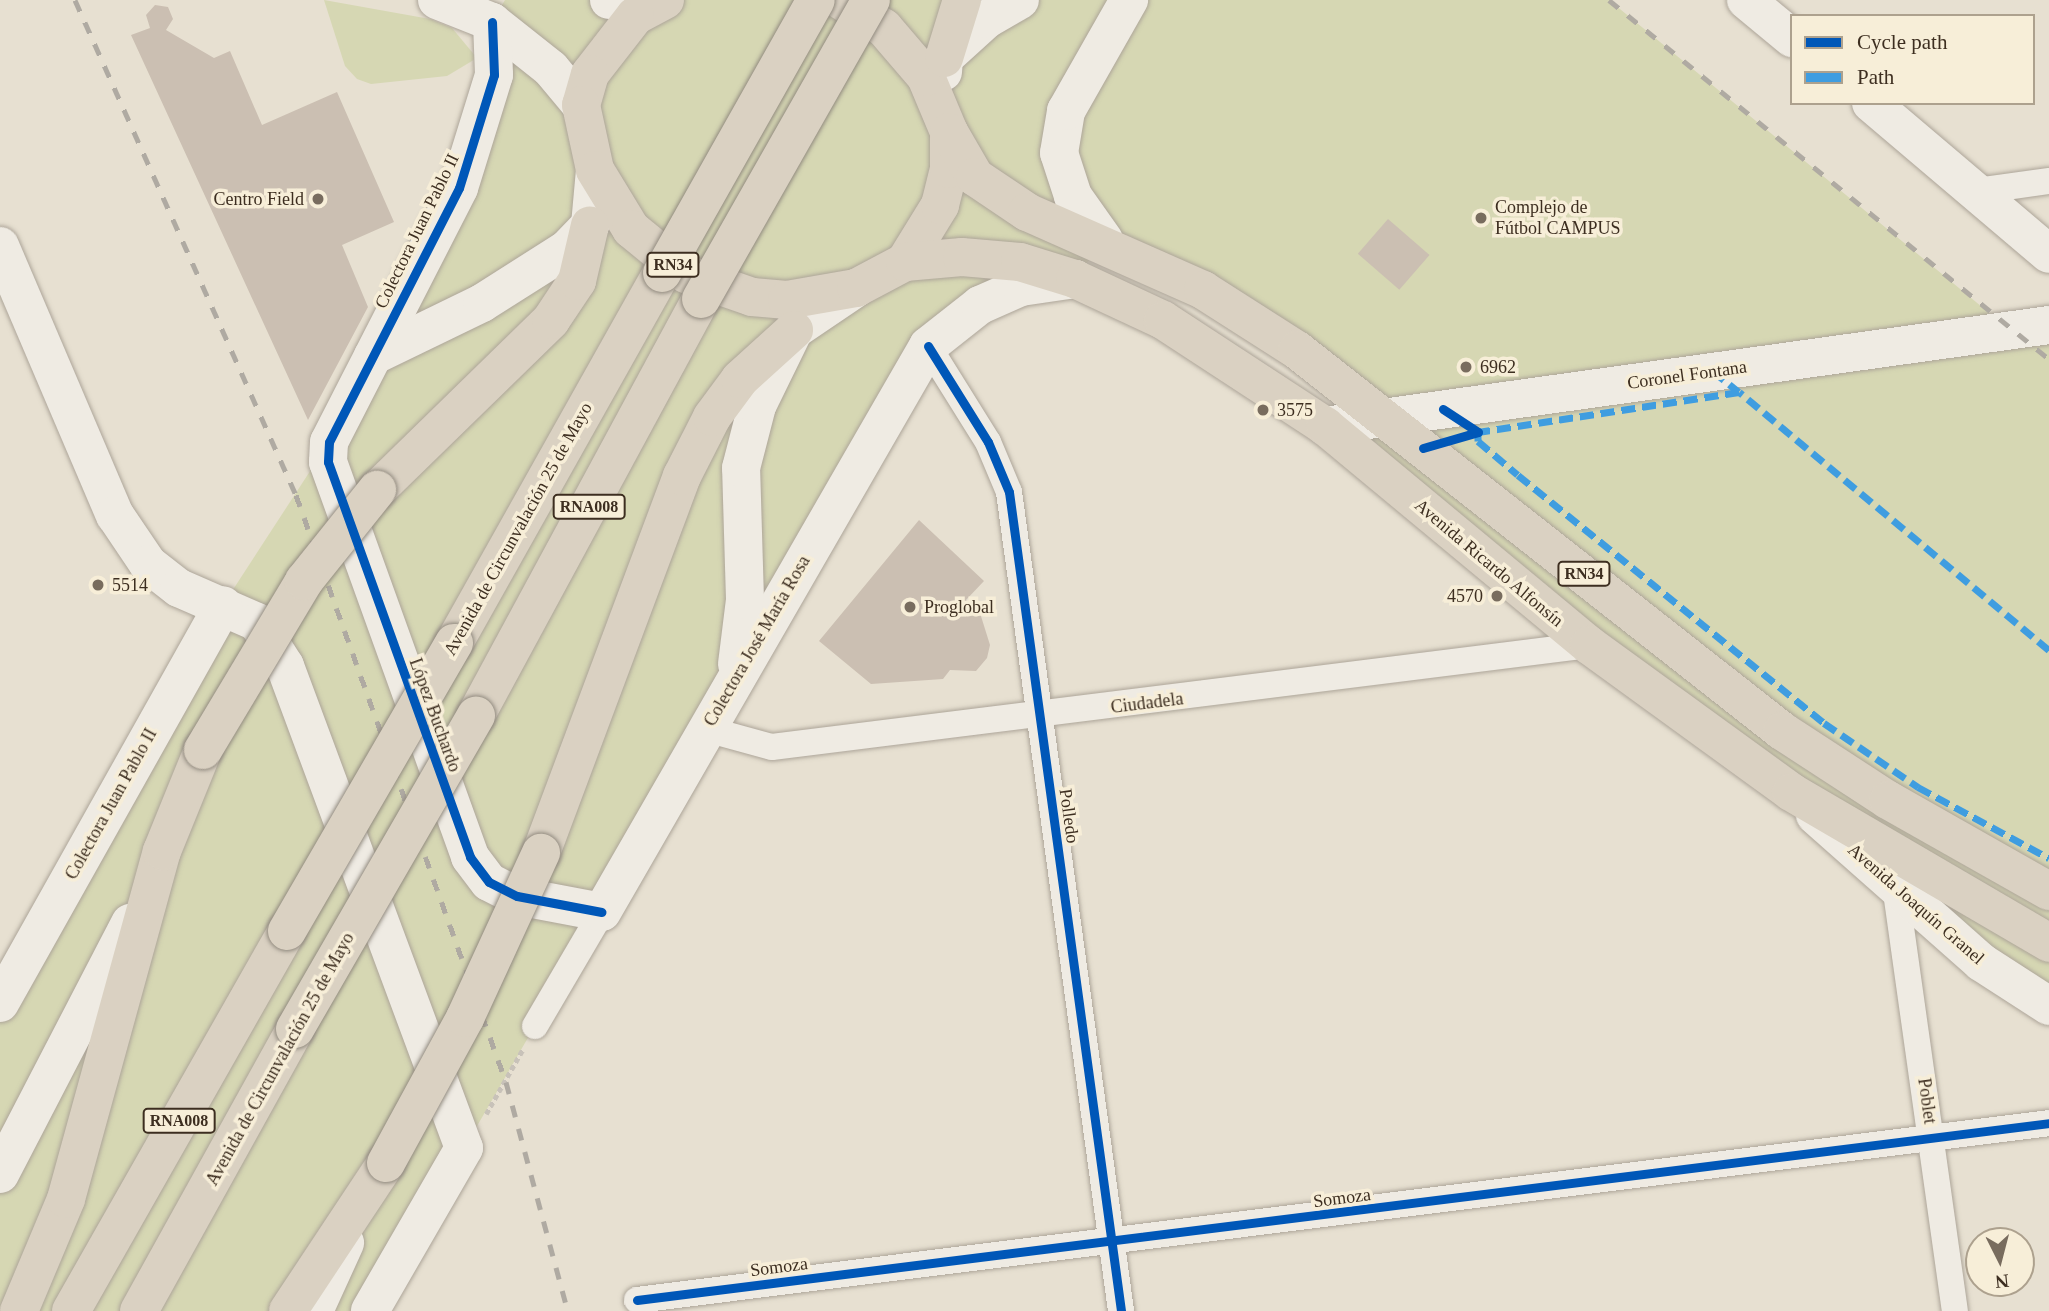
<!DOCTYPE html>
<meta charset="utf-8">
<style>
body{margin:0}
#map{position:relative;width:2049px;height:1311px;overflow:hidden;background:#e7e0d1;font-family:"Times New Roman",serif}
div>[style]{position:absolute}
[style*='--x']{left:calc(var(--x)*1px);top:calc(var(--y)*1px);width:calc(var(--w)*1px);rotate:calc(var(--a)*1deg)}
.green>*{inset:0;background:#d6d7b3}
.building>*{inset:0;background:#cbbfb2;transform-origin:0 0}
.path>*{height:4.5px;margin-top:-2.25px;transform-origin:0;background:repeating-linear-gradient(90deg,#c8c2b9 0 5px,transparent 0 8.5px)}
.roads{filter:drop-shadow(0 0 2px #ada599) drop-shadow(0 0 2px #ada599)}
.street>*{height:26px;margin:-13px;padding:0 13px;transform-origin:13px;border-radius:13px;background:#efebe3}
.secondary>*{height:38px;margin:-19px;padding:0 19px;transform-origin:19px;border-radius:19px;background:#efebe3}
.highway>*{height:38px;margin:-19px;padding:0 19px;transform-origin:19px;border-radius:19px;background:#dad1c2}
.rail>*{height:5px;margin-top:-2.5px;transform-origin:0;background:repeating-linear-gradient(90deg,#afaaa2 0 12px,transparent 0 24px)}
.bridges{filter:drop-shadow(0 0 2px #928b80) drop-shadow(0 0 2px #928b80)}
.highway-bridge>*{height:38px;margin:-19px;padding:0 19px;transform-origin:19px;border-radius:19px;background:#dad1c2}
.quiet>*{height:7px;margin-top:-3.5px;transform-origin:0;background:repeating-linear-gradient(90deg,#3f9de0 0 14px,transparent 0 21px)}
.cycleway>*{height:9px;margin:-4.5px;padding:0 4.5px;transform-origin:4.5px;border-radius:4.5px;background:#0057b8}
.dots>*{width:19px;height:19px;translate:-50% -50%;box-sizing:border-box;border:4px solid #f7eed8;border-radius:50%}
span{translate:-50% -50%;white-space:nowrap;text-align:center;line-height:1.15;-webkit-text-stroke:7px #f7eed8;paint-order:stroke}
.shield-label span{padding:2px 5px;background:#f7eed8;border:2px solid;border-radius:5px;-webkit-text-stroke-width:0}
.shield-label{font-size:16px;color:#3d2e20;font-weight:700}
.poi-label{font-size:18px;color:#3d2e20}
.right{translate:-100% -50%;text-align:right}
.left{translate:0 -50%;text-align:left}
.street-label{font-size:18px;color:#3d2e20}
.legend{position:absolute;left:1790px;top:14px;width:245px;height:91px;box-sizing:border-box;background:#f7eed8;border:2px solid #ada18e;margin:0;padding:9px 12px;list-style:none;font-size:21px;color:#3d2e20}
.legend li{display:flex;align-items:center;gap:14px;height:35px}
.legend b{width:35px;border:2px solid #ada18e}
.north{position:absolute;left:1965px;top:1227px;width:70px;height:70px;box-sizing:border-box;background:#f7eed8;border:2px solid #ada18e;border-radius:50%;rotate:174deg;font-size:19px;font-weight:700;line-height:28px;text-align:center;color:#3d2e20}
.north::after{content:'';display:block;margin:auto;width:24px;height:32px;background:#786c5e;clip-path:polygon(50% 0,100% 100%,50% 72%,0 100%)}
</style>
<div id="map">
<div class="green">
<i style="clip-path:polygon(324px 0,430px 19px,452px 28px,477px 58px,447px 76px,371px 84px,357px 79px,345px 66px)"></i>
<i style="clip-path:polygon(505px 0,1609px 0,2010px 330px,2049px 325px,2049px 1006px,1325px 426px,1384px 418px,1104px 240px,1075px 279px,928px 346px,370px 1311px,0 1311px,0 1003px,223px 605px,329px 442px,459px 188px,492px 22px)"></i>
</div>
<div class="building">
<i style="clip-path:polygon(155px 5px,168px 7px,173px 19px,166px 30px,214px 58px,230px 51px,262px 125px,337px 92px,394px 222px,342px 245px,368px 307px,308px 420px,131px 35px,150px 28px,146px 15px)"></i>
<i style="left:1388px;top:219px;width:55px;height:46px;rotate:41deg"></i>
<i style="clip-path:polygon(919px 520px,984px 581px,966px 600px,980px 613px,990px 645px,987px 658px,976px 671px,950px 670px,943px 679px,871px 684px,819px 641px)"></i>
</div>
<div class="path">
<i style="--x:486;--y:1114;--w:75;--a:-60.4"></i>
</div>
<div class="roads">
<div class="street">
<i style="--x:1977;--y:191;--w:73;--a:-7.9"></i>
<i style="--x:928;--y:346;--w:113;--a:58"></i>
<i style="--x:988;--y:442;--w:54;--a:67.2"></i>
<i style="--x:1009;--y:492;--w:827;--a:82.21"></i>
<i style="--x:706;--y:729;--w:68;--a:15.3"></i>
<i style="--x:772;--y:747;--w:823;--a:-7.12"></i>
<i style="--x:1896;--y:892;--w:423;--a:82"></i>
<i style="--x:535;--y:1026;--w:132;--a:-59.6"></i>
<i style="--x:637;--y:1300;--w:1423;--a:-7.14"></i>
</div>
<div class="secondary">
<i style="--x:437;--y:0;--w:59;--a:21.8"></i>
<i style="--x:492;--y:22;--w:75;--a:38.5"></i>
<i style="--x:551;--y:69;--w:47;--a:50.2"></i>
<i style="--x:609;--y:0;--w:31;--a:0"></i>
<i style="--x:1746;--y:0;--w:60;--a:39.6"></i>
<i style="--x:492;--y:22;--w:53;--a:87.8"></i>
<i style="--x:494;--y:75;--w:118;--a:107.2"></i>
<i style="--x:459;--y:188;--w:285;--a:117.1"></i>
<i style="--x:329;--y:442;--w:20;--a:93"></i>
<i style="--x:328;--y:462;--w:420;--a:70.2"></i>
<i style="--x:470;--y:857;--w:31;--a:53"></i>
<i style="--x:489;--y:882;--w:31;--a:27"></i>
<i style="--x:517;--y:896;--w:86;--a:10.7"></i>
<i style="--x:602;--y:912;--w:653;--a:-60.06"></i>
<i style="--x:928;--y:346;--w:66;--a:-38.3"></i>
<i style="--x:980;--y:305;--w:45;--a:-23.7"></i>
<i style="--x:1021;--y:287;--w:55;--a:-8.4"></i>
<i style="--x:943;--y:72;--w:14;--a:-86"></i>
<i style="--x:944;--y:58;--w:58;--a:-42.2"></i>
<i style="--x:987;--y:19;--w:38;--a:-30"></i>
<i style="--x:1871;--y:103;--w:233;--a:40.3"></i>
<i style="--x:1104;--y:240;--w:54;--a:-125.2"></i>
<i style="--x:1073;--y:196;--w:45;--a:-108"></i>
<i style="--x:1059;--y:153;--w:43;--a:-80.5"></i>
<i style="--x:1066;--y:111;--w:128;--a:-60.4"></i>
<i style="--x:0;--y:246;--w:293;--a:66.9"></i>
<i style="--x:115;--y:515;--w:59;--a:56"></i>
<i style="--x:148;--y:564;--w:39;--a:38"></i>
<i style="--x:179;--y:588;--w:85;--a:23.6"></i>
<i style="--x:257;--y:622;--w:52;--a:57.5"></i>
<i style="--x:285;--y:666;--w:514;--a:69.63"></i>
<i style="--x:464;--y:1148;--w:188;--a:120"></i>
<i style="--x:373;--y:356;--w:121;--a:-25.9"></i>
<i style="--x:482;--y:303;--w:101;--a:-32.4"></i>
<i style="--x:567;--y:249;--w:33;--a:-46"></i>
<i style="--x:590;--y:225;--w:55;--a:-84.8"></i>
<i style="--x:1325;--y:426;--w:731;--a:-7.94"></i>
<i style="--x:737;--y:664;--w:64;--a:-82.9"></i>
<i style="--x:745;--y:600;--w:132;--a:-91.7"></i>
<i style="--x:741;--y:468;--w:64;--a:-75.5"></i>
<i style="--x:757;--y:406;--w:85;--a:-64"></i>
<i style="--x:794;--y:330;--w:75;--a:-34.1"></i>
<i style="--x:1815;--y:815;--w:222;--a:41.5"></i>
<i style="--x:1981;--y:962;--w:81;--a:32.9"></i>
<i style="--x:0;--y:1003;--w:456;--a:-60.7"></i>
<i style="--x:0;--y:1174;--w:283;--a:-62.6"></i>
<i style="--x:314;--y:1311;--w:75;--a:-65.5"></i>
</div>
<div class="highway">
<i style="--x:665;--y:0;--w:34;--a:152"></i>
<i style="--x:635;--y:16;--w:73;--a:127.8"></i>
<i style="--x:590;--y:74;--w:32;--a:106"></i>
<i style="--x:581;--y:105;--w:66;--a:77.8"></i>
<i style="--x:595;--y:170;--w:69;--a:58.6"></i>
<i style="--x:631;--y:229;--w:71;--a:39.3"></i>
<i style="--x:686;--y:274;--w:70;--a:19.2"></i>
<i style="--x:752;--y:297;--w:35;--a:5"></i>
<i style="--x:787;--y:300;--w:70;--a:-9.9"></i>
<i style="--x:856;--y:288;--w:55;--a:-28"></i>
<i style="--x:905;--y:262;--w:67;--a:-58.4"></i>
<i style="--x:940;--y:205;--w:37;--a:-76"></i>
<i style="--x:949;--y:169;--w:37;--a:-90"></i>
<i style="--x:949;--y:132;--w:60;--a:-112.7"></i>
<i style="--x:926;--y:77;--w:65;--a:-130.6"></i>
<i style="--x:884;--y:28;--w:52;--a:-147.5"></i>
<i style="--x:944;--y:58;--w:61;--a:-72.8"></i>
<i style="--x:949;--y:132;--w:52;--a:60"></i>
<i style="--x:975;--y:177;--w:63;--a:33.9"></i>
<i style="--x:1027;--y:212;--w:193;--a:23.9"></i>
<i style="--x:1203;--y:290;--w:112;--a:32.6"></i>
<i style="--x:1297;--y:350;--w:617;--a:38.15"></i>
<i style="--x:1782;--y:731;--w:126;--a:33.1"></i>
<i style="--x:1888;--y:800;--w:185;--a:29.5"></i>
<i style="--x:905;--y:262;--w:57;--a:-5"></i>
<i style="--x:962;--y:257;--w:58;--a:4.9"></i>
<i style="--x:1020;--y:262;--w:58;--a:17.2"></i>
<i style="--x:1075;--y:279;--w:97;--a:25"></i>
<i style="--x:1163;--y:320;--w:194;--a:33.2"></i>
<i style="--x:1325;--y:426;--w:343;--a:39.7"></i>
<i style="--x:1589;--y:645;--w:250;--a:36"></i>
<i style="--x:1791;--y:792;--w:299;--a:30.3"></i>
<i style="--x:377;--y:490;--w:243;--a:-44.3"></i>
<i style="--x:551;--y:320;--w:47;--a:-56.3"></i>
<i style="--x:577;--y:281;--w:57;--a:-76.9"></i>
<i style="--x:454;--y:643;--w:424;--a:-60.7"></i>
<i style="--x:476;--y:715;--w:473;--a:-61.6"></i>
<i style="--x:541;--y:853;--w:403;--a:-69.5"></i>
<i style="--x:682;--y:476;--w:66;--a:-63"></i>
<i style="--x:712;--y:417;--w:47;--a:-53.6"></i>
<i style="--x:740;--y:379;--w:73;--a:-42.2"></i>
<i style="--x:19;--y:1311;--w:121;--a:-67.2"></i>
<i style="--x:66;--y:1199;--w:361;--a:-74.6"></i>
<i style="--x:162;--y:851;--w:109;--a:-67.9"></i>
<i style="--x:71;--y:1311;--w:437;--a:-60.4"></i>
<i style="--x:139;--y:1311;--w:322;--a:-61"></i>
<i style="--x:288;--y:1311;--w:178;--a:-56.5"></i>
</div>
</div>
<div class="rail">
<i style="--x:75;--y:0;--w:542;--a:65.94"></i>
<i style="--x:296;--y:495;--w:623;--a:70.32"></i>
<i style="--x:506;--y:1082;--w:237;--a:74.9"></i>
<i style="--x:1609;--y:0;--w:568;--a:39.21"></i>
</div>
<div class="bridges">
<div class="highway-bridge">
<i style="--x:662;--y:273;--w:313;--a:-60.6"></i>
<i style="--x:701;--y:299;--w:344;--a:-60.4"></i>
<i style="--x:203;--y:750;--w:197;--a:-59.1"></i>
<i style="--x:304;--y:581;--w:117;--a:-51.3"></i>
<i style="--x:287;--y:931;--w:333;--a:-59.9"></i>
<i style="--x:295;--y:1029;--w:362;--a:-60"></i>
<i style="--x:386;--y:1163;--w:165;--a:-61.4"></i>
<i style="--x:465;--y:1018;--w:182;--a:-65.3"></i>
</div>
</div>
<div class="quiet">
<i style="--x:1713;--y:371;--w:33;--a:39"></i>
<i style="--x:2049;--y:650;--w:403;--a:-140.2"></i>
<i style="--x:1739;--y:392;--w:264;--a:171.3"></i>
<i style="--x:1478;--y:432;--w:9;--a:90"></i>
<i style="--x:1478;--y:441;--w:52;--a:40.4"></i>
<i style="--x:1518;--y:475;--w:394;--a:39"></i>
<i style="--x:1824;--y:723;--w:114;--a:34.2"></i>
<i style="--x:1918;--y:787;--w:149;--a:28.5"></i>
</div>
<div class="cycleway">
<i style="--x:492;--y:22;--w:53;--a:87.8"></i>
<i style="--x:494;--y:75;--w:118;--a:107.2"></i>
<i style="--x:459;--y:188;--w:285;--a:117.1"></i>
<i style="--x:329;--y:442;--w:20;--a:93"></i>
<i style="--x:328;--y:462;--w:420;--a:70.2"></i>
<i style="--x:470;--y:857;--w:31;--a:53"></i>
<i style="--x:489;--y:882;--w:31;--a:27"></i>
<i style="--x:517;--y:896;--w:86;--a:10.7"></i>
<i style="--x:928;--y:346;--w:113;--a:58"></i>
<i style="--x:988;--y:442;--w:54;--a:67.2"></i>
<i style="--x:1009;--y:492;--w:827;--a:82.21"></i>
<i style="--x:1423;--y:448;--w:57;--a:-16.2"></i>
<i style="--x:1478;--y:432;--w:42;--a:-146.7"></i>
<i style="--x:637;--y:1300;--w:1423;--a:-7.14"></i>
</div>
<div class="dots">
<i style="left:318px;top:199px;background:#786c5e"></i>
<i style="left:1481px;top:218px;background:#786c5e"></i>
<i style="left:1466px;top:367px;background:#786c5e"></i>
<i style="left:1263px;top:410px;background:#786c5e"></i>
<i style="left:98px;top:585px;background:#786c5e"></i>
<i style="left:1497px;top:596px;background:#786c5e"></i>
<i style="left:910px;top:607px;background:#786c5e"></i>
</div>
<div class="shield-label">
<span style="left:673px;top:265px">RN34</span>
<span style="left:589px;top:507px">RNA008</span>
<span style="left:1584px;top:574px">RN34</span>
<span style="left:179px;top:1121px">RNA008</span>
</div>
<div class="poi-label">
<span class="right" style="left:304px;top:199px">Centro Field</span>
<span class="left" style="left:1495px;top:218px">Complejo de<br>Fútbol CAMPUS</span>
<span class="left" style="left:1480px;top:367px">6962</span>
<span class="left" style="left:1277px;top:410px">3575</span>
<span class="left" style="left:112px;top:585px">5514</span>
<span class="right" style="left:1483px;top:596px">4570</span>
<span class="left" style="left:924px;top:607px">Proglobal</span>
</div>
<div class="street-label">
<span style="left:417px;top:231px;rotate:-64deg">Colectora Juan Pablo II</span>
<span style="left:1687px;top:375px;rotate:-8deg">Coronel Fontana</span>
<span style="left:518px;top:529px;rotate:-61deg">Avenida de Circunvalación 25 de Mayo</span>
<span style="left:1489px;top:563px;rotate:40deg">Avenida Ricardo Alfonsín</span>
<span style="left:757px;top:641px;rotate:-60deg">Colectora José María Rosa</span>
<span style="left:1147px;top:703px;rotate:-7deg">Ciudadela</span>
<span style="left:435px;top:715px;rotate:70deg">López Buchardo</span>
<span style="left:111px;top:804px;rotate:-61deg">Colectora Juan Pablo II</span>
<span style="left:1069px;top:816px;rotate:82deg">Polledo</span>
<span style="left:1916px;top:904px;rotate:41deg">Avenida Joaquín Granel</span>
<span style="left:280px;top:1059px;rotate:-61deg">Avenida de Circunvalación 25 de Mayo</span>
<span style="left:1927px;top:1101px;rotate:82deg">Poblet</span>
<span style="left:1342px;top:1198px;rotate:-7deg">Somoza</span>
<span style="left:779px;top:1267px;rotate:-7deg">Somoza</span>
</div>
<ul class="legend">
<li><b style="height:9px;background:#0057b8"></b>Cycle path</li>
<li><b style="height:9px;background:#3f9de0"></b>Path</li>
</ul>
<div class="north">N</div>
</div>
